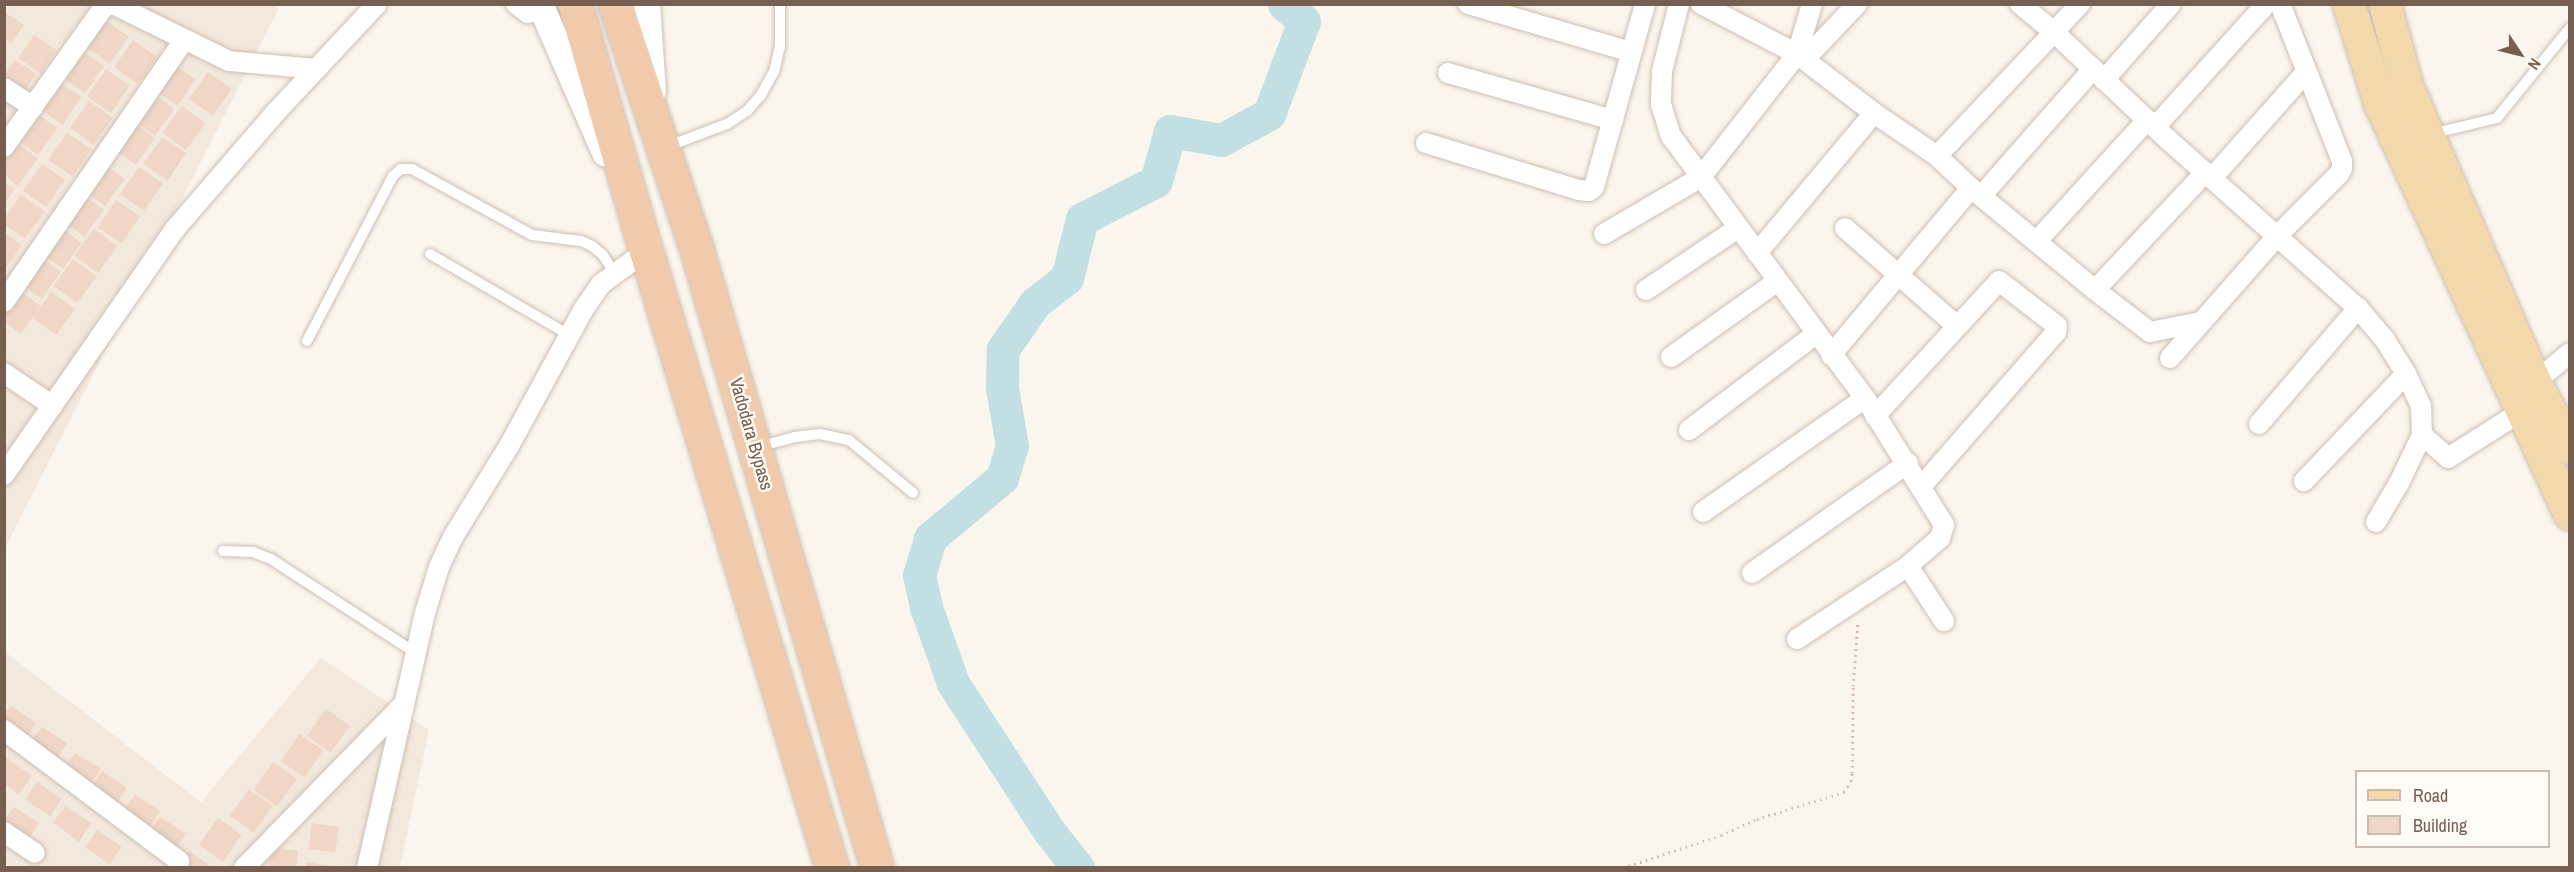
<!DOCTYPE html>
<style>
body{margin:0}
#map{position:relative;width:2574px;height:872px;overflow:hidden;background:#fbf6ed;font-family:"Archivo Narrow",sans-serif}
div>[style]{position:absolute}
[style*='--x']{left:calc(var(--x)*1px);top:calc(var(--y)*1px);width:calc(var(--w)*1px);rotate:calc(var(--a)*1deg)}
.residential>*{inset:0;background:#f3e8dc}
.river>*{height:33px;margin:-16.5px;padding:0 16.5px;transform-origin:16.5px;border-radius:16.5px;background:#c2e0e4}
.building>*{inset:0;background:#efd6c7;transform-origin:0 0}
.path>*{height:3px;margin-top:-1.5px;transform-origin:0;background:repeating-linear-gradient(90deg,#d4b9a9 0 1.5px,transparent 0 6px)}
.roads{filter:drop-shadow(0 0 2px #cdbeb3) drop-shadow(0 0 2px #cdbeb3)}
.service>*{height:10px;margin:-5px;padding:0 5px;transform-origin:5px;border-radius:5px;background:#fff}
.minor>*{height:20px;margin:-10px;padding:0 10px;transform-origin:10px;border-radius:10px;background:#fff}
.tertiary>*{height:26px;margin:-13px;padding:0 13px;transform-origin:13px;border-radius:13px;background:#fff}
.primary>*{height:32px;margin:-16px;padding:0 16px;transform-origin:16px;border-radius:16px;background:#f3d8ac}
.trunk>*{height:33px;margin:-16.5px;padding:0 16.5px;transform-origin:16.5px;border-radius:16.5px;background:#f1caab}
span{translate:-50% -50%;white-space:nowrap;text-align:center;line-height:1.15;-webkit-text-stroke:5px #fefaf4;paint-order:stroke}
.street-label{font-size:18px;color:#765e51}
.frame{position:absolute;inset:0;border:6px solid #765e51;pointer-events:none}
.legend{position:absolute;left:2355px;top:770px;width:195px;height:78px;box-sizing:border-box;background:#fefaf4;border:2px solid #c8bcb3;margin:0;padding:8px 10px;list-style:none;font-size:18px;color:#765e51}
.legend li{display:flex;align-items:center;gap:12px;height:30px}
.legend b{width:30px;border:2px solid #c8bcb3}
.north{position:absolute;left:2490px;top:24px;width:60px;height:60px;-webkit-text-stroke:4px #fefaf4;paint-order:stroke;rotate:125deg;font-size:16px;font-weight:700;line-height:24px;text-align:center;color:#765e51}
.north::after{content:'';display:block;margin:auto;width:21px;height:27px;background:#765e51;clip-path:polygon(50% 0,100% 100%,50% 72%,0 100%)}
</style>
<div id="map">
<div class="residential">
<i style="clip-path:polygon(5px 5px,274px 5px,279px 8px,5px 548px)"></i>
<i style="clip-path:polygon(4px 651px,201px 802px,321px 658px,429px 730px,400px 867px,5px 867px)"></i>
</div>
<div class="river">
<i style="--x:1078;--y:868;--w:47;--a:-128.1"></i>
<i style="--x:1049;--y:831;--w:176;--a:-123"></i>
<i style="--x:953;--y:683;--w:81;--a:-109.6"></i>
<i style="--x:926;--y:607;--w:33;--a:-102"></i>
<i style="--x:919;--y:575;--w:39;--a:-73"></i>
<i style="--x:930;--y:538;--w:94;--a:-39.8"></i>
<i style="--x:1002;--y:478;--w:34;--a:-73"></i>
<i style="--x:1012;--y:446;--w:59;--a:-99.8"></i>
<i style="--x:1002;--y:388;--w:39;--a:-89"></i>
<i style="--x:1003;--y:349;--w:56;--a:-55.2"></i>
<i style="--x:1035;--y:303;--w:41;--a:-38"></i>
<i style="--x:1067;--y:278;--w:61;--a:-75.7"></i>
<i style="--x:1082;--y:219;--w:83;--a:-27.2"></i>
<i style="--x:1156;--y:181;--w:52;--a:-74.4"></i>
<i style="--x:1170;--y:131;--w:52;--a:10"></i>
<i style="--x:1221;--y:140;--w:55;--a:-28.4"></i>
<i style="--x:1269;--y:114;--w:99;--a:-69.4"></i>
<i style="--x:1304;--y:21;--w:26;--a:-140"></i>
</div>
<div class="building">
<i style="clip-path:polygon(4px 12px,24px 25px,12px 43px,4px 37px)"></i>
<i style="left:105px;top:20px;width:29px;height:33px;rotate:35deg"></i>
<i style="left:34px;top:35px;width:27px;height:28px;rotate:34deg"></i>
<i style="left:133px;top:40px;width:29px;height:33px;rotate:35deg"></i>
<i style="left:81px;top:50px;width:28px;height:33px;rotate:35deg"></i>
<i style="clip-path:polygon(15px 60px,36px 74px,21px 97px,4px 86px,4px 75px)"></i>
<i style="left:172px;top:63px;width:29px;height:32px;rotate:35deg"></i>
<i style="left:106px;top:69px;width:29px;height:33px;rotate:35deg"></i>
<i style="left:208px;top:72px;width:29px;height:33px;rotate:35deg"></i>
<i style="left:57px;top:81px;width:29px;height:33px;rotate:34deg"></i>
<i style="left:151px;top:92px;width:29px;height:33px;rotate:36deg"></i>
<i style="left:89px;top:101px;width:29px;height:33px;rotate:35deg"></i>
<i style="left:182px;top:106px;width:29px;height:33px;rotate:36deg"></i>
<i style="left:34px;top:111px;width:29px;height:33px;rotate:36deg"></i>
<i style="left:131px;top:121px;width:29px;height:33px;rotate:35deg"></i>
<i style="left:67px;top:133px;width:29px;height:33px;rotate:34deg"></i>
<i style="left:162px;top:137px;width:29px;height:33px;rotate:34deg"></i>
<i style="clip-path:polygon(14px 141px,38px 158px,18px 186px,5px 175px,5px 154px)"></i>
<i style="left:101px;top:162px;width:29px;height:33px;rotate:36deg"></i>
<i style="left:42px;top:164px;width:28px;height:33px;rotate:35deg"></i>
<i style="left:139px;top:167px;width:29px;height:33px;rotate:35deg"></i>
<i style="clip-path:polygon(4px 182px,15px 189px,4px 204px)"></i>
<i style="left:80px;top:193px;width:29px;height:33px;rotate:35deg"></i>
<i style="clip-path:polygon(21px 195px,45px 211px,25px 239px,4px 224px,4px 219px)"></i>
<i style="left:116px;top:200px;width:29px;height:33px;rotate:34deg"></i>
<i style="left:58px;top:226px;width:29px;height:32px;rotate:35deg"></i>
<i style="left:94px;top:229px;width:29px;height:33px;rotate:36deg"></i>
<i style="clip-path:polygon(4px 232px,22px 245px,4px 270px)"></i>
<i style="left:37px;top:255px;width:29px;height:33px;rotate:35deg"></i>
<i style="left:73px;top:259px;width:29px;height:33px;rotate:36deg"></i>
<i style="clip-path:polygon(17px 289px,41px 306px,21px 334px,4px 321px,4px 307px)"></i>
<i style="left:51px;top:292px;width:29px;height:32px;rotate:35deg"></i>
<i style="clip-path:polygon(11px 706px,36px 723px,24px 741px,4px 727px,4px 714px)"></i>
<i style="left:326px;top:709px;width:29px;height:33px;rotate:35deg"></i>
<i style="clip-path:polygon(42px 727px,67px 743px,54px 762px,29px 743px)"></i>
<i style="left:299px;top:734px;width:29px;height:33px;rotate:34deg"></i>
<i style="clip-path:polygon(75px 753px,101px 769px,88px 788px,63px 769px)"></i>
<i style="clip-path:polygon(6px 758px,32px 775px,19px 794px,4px 783px)"></i>
<i style="left:273px;top:762px;width:29px;height:34px;rotate:35deg"></i>
<i style="left:102px;top:771px;width:30px;height:20px;rotate:34deg"></i>
<i style="left:37px;top:782px;width:30px;height:21px;rotate:34deg"></i>
<i style="left:249px;top:789px;width:29px;height:33px;rotate:35deg"></i>
<i style="clip-path:polygon(135px 795px,160px 811px,147px 830px,122px 811px)"></i>
<i style="clip-path:polygon(66px 806px,91px 823px,79px 842px,53px 822px)"></i>
<i style="clip-path:polygon(14px 807px,39px 823px,27px 842px,4px 825px,4px 819px)"></i>
<i style="clip-path:polygon(160px 817px,186px 834px,173px 853px,148px 833px)"></i>
<i style="left:218px;top:818px;width:29px;height:33px;rotate:35deg"></i>
<i style="left:312px;top:823px;width:27px;height:26px;rotate:8deg"></i>
<i style="left:97px;top:830px;width:30px;height:21px;rotate:34deg"></i>
<i style="clip-path:polygon(271px 847px,298px 851px,296px 868px,268px 868px)"></i>
<i style="clip-path:polygon(189px 851px,213px 868px,177px 868px)"></i>
<i style="clip-path:polygon(306px 862px,333px 866px,333px 868px,305px 868px)"></i>
</div>
<div class="path">
<i style="--x:1623;--y:868;--w:103;--a:-18.6"></i>
<i style="--x:1721;--y:835;--w:39;--a:-24"></i>
<i style="--x:1757;--y:819;--w:91;--a:-17.2"></i>
<i style="--x:1844;--y:792;--w:13;--a:-58"></i>
<i style="--x:1851;--y:781;--w:8;--a:-83"></i>
<i style="--x:1852;--y:773;--w:87;--a:-89.3"></i>
<i style="--x:1853;--y:686;--w:65;--a:-85.6"></i>
</div>
<div class="roads">
<div class="service">
<i style="--x:2431;--y:134;--w:68;--a:-13.6"></i>
<i style="--x:2497;--y:118;--w:116;--a:-51"></i>
<i style="--x:666;--y:147;--w:65;--a:-20.7"></i>
<i style="--x:727;--y:124;--w:24;--a:-33"></i>
<i style="--x:747;--y:111;--w:21;--a:-49"></i>
<i style="--x:761;--y:95;--w:26;--a:-61"></i>
<i style="--x:774;--y:72;--w:26;--a:-77"></i>
<i style="--x:780;--y:47;--w:43;--a:-90"></i>
<i style="--x:430;--y:254;--w:161;--a:30.2"></i>
<i style="--x:307;--y:341;--w:186;--a:-62.5"></i>
<i style="--x:393;--y:176;--w:11;--a:-41"></i>
<i style="--x:401;--y:169;--w:11;--a:0"></i>
<i style="--x:412;--y:169;--w:137;--a:28.8"></i>
<i style="--x:532;--y:235;--w:49;--a:7"></i>
<i style="--x:581;--y:241;--w:12;--a:24"></i>
<i style="--x:592;--y:246;--w:13;--a:39"></i>
<i style="--x:602;--y:254;--w:22;--a:56"></i>
<i style="--x:758;--y:447;--w:38;--a:-15"></i>
<i style="--x:795;--y:437;--w:25;--a:-7"></i>
<i style="--x:820;--y:434;--w:30;--a:12"></i>
<i style="--x:849;--y:440;--w:83;--a:39.6"></i>
<i style="--x:223;--y:551;--w:30;--a:2"></i>
<i style="--x:253;--y:552;--w:19;--a:21"></i>
<i style="--x:271;--y:559;--w:173;--a:33"></i>
</div>
<div class="minor">
<i style="--x:516;--y:4;--w:15;--a:37"></i>
<i style="--x:528;--y:13;--w:15;--a:-16"></i>
<i style="--x:1468;--y:4;--w:170;--a:16.4"></i>
<i style="--x:1679;--y:4;--w:69;--a:104.2"></i>
<i style="--x:1662;--y:71;--w:33;--a:92"></i>
<i style="--x:1661;--y:104;--w:34;--a:73"></i>
<i style="--x:1671;--y:136;--w:326;--a:53.5"></i>
<i style="--x:1865;--y:398;--w:150;--a:58.1"></i>
<i style="--x:1944;--y:525;--w:14;--a:107"></i>
<i style="--x:1940;--y:538;--w:43;--a:138.8"></i>
<i style="--x:1908;--y:566;--w:133;--a:146.7"></i>
<i style="--x:1701;--y:4;--w:108;--a:27.5"></i>
<i style="--x:1797;--y:54;--w:52;--a:-73.3"></i>
<i style="--x:2020;--y:4;--w:44;--a:39.5"></i>
<i style="--x:2054;--y:32;--w:170;--a:133.3"></i>
<i style="--x:1937;--y:156;--w:47;--a:43.3"></i>
<i style="--x:1971;--y:188;--w:161;--a:39.4"></i>
<i style="--x:2095;--y:290;--w:162;--a:-46.8"></i>
<i style="--x:2080;--y:4;--w:38;--a:133"></i>
<i style="--x:2054;--y:32;--w:151;--a:43.4"></i>
<i style="--x:2164;--y:136;--w:259;--a:41.6"></i>
<i style="--x:2358;--y:308;--w:42;--a:49.8"></i>
<i style="--x:2385;--y:340;--w:40;--a:58"></i>
<i style="--x:2406;--y:374;--w:148;--a:133.6"></i>
<i style="--x:1805;--y:59;--w:76;--a:-46.6"></i>
<i style="--x:1448;--y:73;--w:172;--a:15.9"></i>
<i style="--x:2104;--y:80;--w:101;--a:-48.6"></i>
<i style="--x:4;--y:88;--w:35;--a:33"></i>
<i style="--x:2155;--y:127;--w:166;--a:-47.9"></i>
<i style="--x:1426;--y:143;--w:160;--a:17.1"></i>
<i style="--x:1579;--y:190;--w:10;--a:6"></i>
<i style="--x:1589;--y:191;--w:6;--a:-39"></i>
<i style="--x:1594;--y:187;--w:190;--a:-74.4"></i>
<i style="--x:4;--y:147;--w:172;--a:-54.5"></i>
<i style="--x:104;--y:7;--w:5;--a:-22"></i>
<i style="--x:109;--y:5;--w:6;--a:0"></i>
<i style="--x:115;--y:5;--w:127;--a:26.2"></i>
<i style="--x:229;--y:61;--w:88;--a:5.2"></i>
<i style="--x:2212;--y:178;--w:142;--a:-48.4"></i>
<i style="--x:1982;--y:195;--w:168;--a:-48.6"></i>
<i style="--x:1845;--y:228;--w:149;--a:41.2"></i>
<i style="--x:1604;--y:234;--w:113;--a:-30.4"></i>
<i style="--x:1701;--y:177;--w:156;--a:-52"></i>
<i style="--x:1797;--y:54;--w:97;--a:37.5"></i>
<i style="--x:1874;--y:113;--w:76;--a:34.3"></i>
<i style="--x:2037;--y:241;--w:164;--a:-47.7"></i>
<i style="--x:1757;--y:253;--w:182;--a:-50.1"></i>
<i style="--x:1646;--y:290;--w:111;--a:-34"></i>
<i style="--x:2095;--y:290;--w:69;--a:37.4"></i>
<i style="--x:2150;--y:332;--w:52;--a:-11.1"></i>
<i style="--x:4;--y:302;--w:318;--a:-55.5"></i>
<i style="--x:1831;--y:355;--w:218;--a:-50"></i>
<i style="--x:1671;--y:357;--w:129;--a:-35.5"></i>
<i style="--x:2170;--y:358;--w:162;--a:-48.7"></i>
<i style="--x:2277;--y:236;--w:88;--a:-45"></i>
<i style="--x:2339;--y:174;--w:7;--a:-63"></i>
<i style="--x:2342;--y:168;--w:7;--a:-90"></i>
<i style="--x:2342;--y:161;--w:169;--a:-111.5"></i>
<i style="--x:4;--y:373;--w:59;--a:34"></i>
<i style="--x:2535;--y:382;--w:45;--a:-39.6"></i>
<i style="--x:1875;--y:416;--w:183;--a:-47.4"></i>
<i style="--x:1999;--y:281;--w:73;--a:37.8"></i>
<i style="--x:2057;--y:326;--w:6;--a:99"></i>
<i style="--x:2056;--y:332;--w:206;--a:131.1"></i>
<i style="--x:2259;--y:424;--w:153;--a:-49.5"></i>
<i style="--x:1689;--y:430;--w:159;--a:-37.1"></i>
<i style="--x:2422;--y:435;--w:35;--a:41"></i>
<i style="--x:2448;--y:458;--w:88;--a:-32.4"></i>
<i style="--x:4;--y:475;--w:300;--a:-55.2"></i>
<i style="--x:175;--y:229;--w:153;--a:-49.2"></i>
<i style="--x:275;--y:113;--w:149;--a:-46.9"></i>
<i style="--x:1703;--y:512;--w:198;--a:-35.1"></i>
<i style="--x:2376;--y:522;--w:45;--a:-59.5"></i>
<i style="--x:2399;--y:483;--w:53;--a:-64.4"></i>
<i style="--x:2422;--y:435;--w:29;--a:-92"></i>
<i style="--x:2421;--y:406;--w:35;--a:-115"></i>
<i style="--x:1908;--y:566;--w:66;--a:56.8"></i>
<i style="--x:1752;--y:573;--w:191;--a:-35.2"></i>
<i style="--x:4;--y:730;--w:219;--a:36.8"></i>
<i style="--x:4;--y:832;--w:37;--a:34"></i>
<i style="--x:244;--y:868;--w:229;--a:-45.7"></i>
<i style="--x:367;--y:868;--w:262;--a:-77.2"></i>
<i style="--x:425;--y:613;--w:48;--a:-73.1"></i>
<i style="--x:439;--y:567;--w:33;--a:-65"></i>
<i style="--x:453;--y:537;--w:107;--a:-58.4"></i>
<i style="--x:509;--y:446;--w:155;--a:-61.4"></i>
<i style="--x:583;--y:310;--w:32;--a:-55"></i>
<i style="--x:601;--y:284;--w:56;--a:-36.3"></i>
</div>
<div class="tertiary">
<i style="--x:540;--y:4;--w:163;--a:66.4"></i>
<i style="--x:647;--y:4;--w:87;--a:86.1"></i>
</div>
<div class="primary">
<i style="--x:2349;--y:4;--w:104;--a:72.6"></i>
<i style="--x:2380;--y:103;--w:453;--a:65.2"></i>
<i style="--x:2385;--y:4;--w:85;--a:75"></i>
<i style="--x:2407;--y:86;--w:322;--a:66.6"></i>
<i style="--x:2535;--y:382;--w:75;--a:62.1"></i>
</div>
<div class="trunk">
<i style="--x:575;--y:4;--w:257;--a:74"></i>
<i style="--x:646;--y:251;--w:644;--a:73.22"></i>
<i style="--x:615;--y:4;--w:253;--a:71.6"></i>
<i style="--x:695;--y:244;--w:650;--a:73.74"></i>
</div>
</div>
<div class="street-label">
<span style="left:751px;top:434px;rotate:74deg">Vadodara Bypass</span>
</div>
<div class="frame"></div>
<ul class="legend">
<li><b style="height:8px;background:#f3d8ac"></b>Road</li>
<li><b style="height:16px;background:#efd6c7"></b>Building</li>
</ul>
<div class="north">N</div>
</div>
